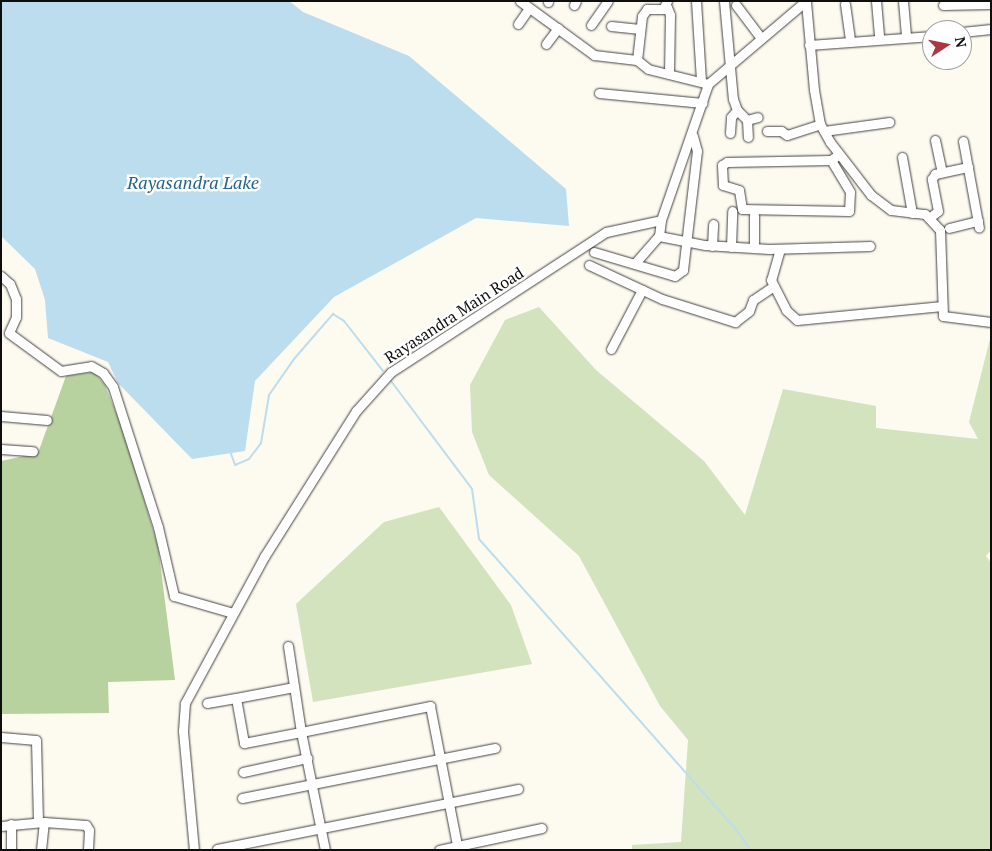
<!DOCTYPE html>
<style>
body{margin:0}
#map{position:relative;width:992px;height:851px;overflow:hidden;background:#fdfaf0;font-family:"PT Serif",serif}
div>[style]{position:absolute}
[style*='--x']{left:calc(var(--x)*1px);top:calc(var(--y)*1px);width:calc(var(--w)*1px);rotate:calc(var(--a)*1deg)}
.green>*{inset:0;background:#d2e3be}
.forest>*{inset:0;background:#b8d29f}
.water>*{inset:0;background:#bde}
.stream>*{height:2px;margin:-1px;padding:0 1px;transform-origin:1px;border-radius:1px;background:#bde}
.roads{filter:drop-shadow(0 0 1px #414141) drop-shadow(0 0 1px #414141)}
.minor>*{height:9px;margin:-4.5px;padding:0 4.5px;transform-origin:4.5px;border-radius:4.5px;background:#fff}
span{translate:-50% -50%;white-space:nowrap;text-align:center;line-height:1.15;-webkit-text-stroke:5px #fff;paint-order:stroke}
.street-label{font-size:16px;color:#0e0e0e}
.water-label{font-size:18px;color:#27658f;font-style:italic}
.frame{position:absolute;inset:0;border:2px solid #0e0e0e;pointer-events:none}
.north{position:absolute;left:922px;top:20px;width:50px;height:50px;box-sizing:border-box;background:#fff;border:1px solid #9f9f9f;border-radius:50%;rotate:79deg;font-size:14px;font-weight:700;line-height:20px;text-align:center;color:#0e0e0e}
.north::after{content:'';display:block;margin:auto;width:18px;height:22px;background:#ac3741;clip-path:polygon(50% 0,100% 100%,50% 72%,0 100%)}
</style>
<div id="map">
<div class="green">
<i style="clip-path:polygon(539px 307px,596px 370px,704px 461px,745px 515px,783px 389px,876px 406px,876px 428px,978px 439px,969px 422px,991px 335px,991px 550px,986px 556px,991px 563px,991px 850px,632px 850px,632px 845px,681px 842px,688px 740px,660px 706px,579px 556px,489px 475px,472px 432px,470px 385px,505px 320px)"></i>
<i style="clip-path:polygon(439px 507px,511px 605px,532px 664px,313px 702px,296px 604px,384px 522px)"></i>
</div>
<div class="forest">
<i style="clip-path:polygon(94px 372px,105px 385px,123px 430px,158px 546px,175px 680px,108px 682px,109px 713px,1px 714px,1px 461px,38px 453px,66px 376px)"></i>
</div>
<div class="water">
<i style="clip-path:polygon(1px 1px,289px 1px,303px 12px,409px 56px,566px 189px,569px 226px,476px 218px,334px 297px,255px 381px,245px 451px,192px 459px,118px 383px,108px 362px,48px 338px,45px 300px,35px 269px,1px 236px)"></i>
</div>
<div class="stream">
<i style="--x:391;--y:381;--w:135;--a:53.1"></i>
<i style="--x:472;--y:489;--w:50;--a:82"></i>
<i style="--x:479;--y:539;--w:391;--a:48.5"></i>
<i style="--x:738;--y:832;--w:22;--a:56"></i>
<i style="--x:230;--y:451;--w:15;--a:70"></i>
<i style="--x:235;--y:465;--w:15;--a:-23"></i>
<i style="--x:249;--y:459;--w:20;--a:-53"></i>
<i style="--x:261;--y:443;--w:49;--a:-80.5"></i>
<i style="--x:269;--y:395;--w:44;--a:-55.2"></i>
<i style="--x:294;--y:359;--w:60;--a:-49.1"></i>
<i style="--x:333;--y:314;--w:13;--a:32"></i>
<i style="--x:344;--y:321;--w:63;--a:52"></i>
</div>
<div class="roads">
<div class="minor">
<i style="--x:520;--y:1;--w:92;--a:36.1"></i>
<i style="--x:594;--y:55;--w:43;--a:6.6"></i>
<i style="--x:637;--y:60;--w:14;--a:39"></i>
<i style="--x:648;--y:69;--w:62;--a:14"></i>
<i style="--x:696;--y:1;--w:80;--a:86.4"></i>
<i style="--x:724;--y:1;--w:98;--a:84.8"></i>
<i style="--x:733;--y:99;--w:12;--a:70"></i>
<i style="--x:737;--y:110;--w:14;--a:45"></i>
<i style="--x:747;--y:120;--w:17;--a:87"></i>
<i style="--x:876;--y:1;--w:38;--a:85"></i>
<i style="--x:903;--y:1;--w:36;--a:85"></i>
<i style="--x:548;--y:2;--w:1;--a:-90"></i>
<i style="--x:806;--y:2;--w:88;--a:84.8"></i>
<i style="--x:814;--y:90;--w:35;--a:80"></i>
<i style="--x:820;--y:124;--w:21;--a:61"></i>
<i style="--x:830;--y:142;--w:67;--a:52.3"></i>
<i style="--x:871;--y:195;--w:25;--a:37"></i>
<i style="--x:891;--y:210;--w:34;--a:7"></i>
<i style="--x:925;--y:214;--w:22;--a:47"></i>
<i style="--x:940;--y:230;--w:86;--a:88"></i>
<i style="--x:943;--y:316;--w:48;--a:7.1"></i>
<i style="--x:845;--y:4;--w:37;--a:82"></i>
<i style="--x:574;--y:5;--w:4;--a:-63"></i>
<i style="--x:736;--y:5;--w:41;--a:52.9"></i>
<i style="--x:943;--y:5;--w:48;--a:-1.2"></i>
<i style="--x:667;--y:7;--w:9;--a:69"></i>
<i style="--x:670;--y:15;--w:59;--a:91"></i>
<i style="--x:518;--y:24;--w:19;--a:-55"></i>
<i style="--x:591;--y:25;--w:29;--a:-55"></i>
<i style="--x:611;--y:26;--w:29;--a:6"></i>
<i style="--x:962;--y:32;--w:29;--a:-6"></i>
<i style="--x:546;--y:44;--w:20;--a:-53"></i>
<i style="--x:809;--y:45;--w:123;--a:-4.2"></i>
<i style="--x:637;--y:60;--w:44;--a:-83.5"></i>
<i style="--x:642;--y:16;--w:9;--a:-54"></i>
<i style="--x:647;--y:9;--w:16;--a:0"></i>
<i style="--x:663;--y:9;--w:9;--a:-63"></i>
<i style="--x:599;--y:93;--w:104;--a:5.5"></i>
<i style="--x:747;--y:120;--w:11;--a:-15"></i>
<i style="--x:767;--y:131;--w:14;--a:0"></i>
<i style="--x:781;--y:131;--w:7;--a:34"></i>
<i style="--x:787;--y:135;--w:35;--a:-18"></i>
<i style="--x:824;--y:131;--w:66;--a:-7.9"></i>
<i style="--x:730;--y:133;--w:16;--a:-86"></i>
<i style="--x:731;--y:117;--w:9;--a:-49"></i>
<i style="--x:935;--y:140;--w:33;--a:78"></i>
<i style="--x:963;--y:141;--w:88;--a:79.6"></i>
<i style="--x:902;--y:157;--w:57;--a:79.9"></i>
<i style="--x:831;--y:160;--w:37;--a:59"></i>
<i style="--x:850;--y:192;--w:19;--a:93"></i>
<i style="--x:849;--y:211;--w:107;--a:-178.9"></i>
<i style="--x:742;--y:209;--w:19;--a:-99"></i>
<i style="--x:739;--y:190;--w:17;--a:-163"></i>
<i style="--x:723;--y:185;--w:20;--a:-93"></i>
<i style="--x:722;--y:165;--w:6;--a:-31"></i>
<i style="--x:727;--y:162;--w:104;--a:-1.1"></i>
<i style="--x:831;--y:160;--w:9;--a:-36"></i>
<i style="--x:754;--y:215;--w:33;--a:90"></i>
<i style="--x:929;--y:218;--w:11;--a:-38"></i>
<i style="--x:938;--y:211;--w:33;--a:-101"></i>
<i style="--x:932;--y:179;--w:6;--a:-59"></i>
<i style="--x:935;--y:174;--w:34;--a:-12"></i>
<i style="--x:949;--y:228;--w:30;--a:-14"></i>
<i style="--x:659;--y:236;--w:47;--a:11.1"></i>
<i style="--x:705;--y:245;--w:64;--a:3.6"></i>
<i style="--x:769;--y:249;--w:101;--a:-1.7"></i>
<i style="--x:712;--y:246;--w:22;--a:-87"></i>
<i style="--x:731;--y:247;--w:36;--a:-88"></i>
<i style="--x:780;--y:249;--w:32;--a:106"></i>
<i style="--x:771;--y:280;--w:34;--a:63"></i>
<i style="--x:786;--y:310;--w:15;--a:42"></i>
<i style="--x:797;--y:320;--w:146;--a:-5.5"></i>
<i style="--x:594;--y:252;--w:84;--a:16.5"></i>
<i style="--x:675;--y:276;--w:10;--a:-37"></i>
<i style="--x:683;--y:270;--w:120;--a:-83.3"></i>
<i style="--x:697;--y:151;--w:16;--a:-105"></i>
<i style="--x:636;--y:262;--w:35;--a:-49"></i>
<i style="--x:659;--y:236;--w:16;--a:-83"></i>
<i style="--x:589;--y:265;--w:81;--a:25"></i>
<i style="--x:662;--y:299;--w:77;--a:17.5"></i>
<i style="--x:735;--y:322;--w:18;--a:-38"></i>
<i style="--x:749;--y:311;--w:12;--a:-70"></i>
<i style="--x:753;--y:300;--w:25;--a:-34"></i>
<i style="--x:1;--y:276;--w:12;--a:42"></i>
<i style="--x:10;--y:284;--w:16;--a:68"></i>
<i style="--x:16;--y:299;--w:18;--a:90"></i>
<i style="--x:16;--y:317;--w:17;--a:114"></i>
<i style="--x:9;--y:333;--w:64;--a:36.2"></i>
<i style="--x:61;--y:371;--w:30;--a:-9"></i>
<i style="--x:91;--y:366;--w:14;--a:30"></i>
<i style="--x:103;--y:373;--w:17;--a:54"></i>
<i style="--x:113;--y:387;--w:147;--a:72.2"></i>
<i style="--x:158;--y:527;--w:71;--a:76.9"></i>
<i style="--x:174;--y:596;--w:61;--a:16.1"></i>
<i style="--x:611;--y:349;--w:67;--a:-62.3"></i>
<i style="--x:1;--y:416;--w:46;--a:5"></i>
<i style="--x:1;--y:449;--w:32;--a:4"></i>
<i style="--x:236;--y:698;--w:59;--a:-10.7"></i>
<i style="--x:207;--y:703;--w:29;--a:-10"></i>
<i style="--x:236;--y:698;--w:46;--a:79.9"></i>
<i style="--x:244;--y:743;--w:58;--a:-10.9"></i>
<i style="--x:301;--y:732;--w:87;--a:-98.6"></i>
<i style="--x:1;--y:737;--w:35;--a:5"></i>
<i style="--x:36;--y:740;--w:82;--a:88.6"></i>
<i style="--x:243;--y:772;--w:66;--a:-12.3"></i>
<i style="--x:242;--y:798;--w:258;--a:-11.2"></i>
<i style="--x:1;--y:826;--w:43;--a:-5.3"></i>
<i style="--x:44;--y:822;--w:42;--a:4.1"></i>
<i style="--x:86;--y:825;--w:6;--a:59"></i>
<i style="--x:89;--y:830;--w:20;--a:93"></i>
<i style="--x:217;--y:849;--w:307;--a:-11.3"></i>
<i style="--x:11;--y:850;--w:26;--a:-90"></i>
<i style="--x:41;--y:850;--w:28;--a:-84"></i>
<i style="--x:194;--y:850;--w:120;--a:-95.3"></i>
<i style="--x:183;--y:731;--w:28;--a:-86"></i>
<i style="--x:185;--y:703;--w:166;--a:-61.6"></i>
<i style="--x:264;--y:557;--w:173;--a:-57.8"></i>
<i style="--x:356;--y:411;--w:52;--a:-48.1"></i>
<i style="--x:391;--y:372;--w:257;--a:-33.1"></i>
<i style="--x:606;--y:232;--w:56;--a:-12.3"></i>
<i style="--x:661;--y:220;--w:144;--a:-70.9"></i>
<i style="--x:708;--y:84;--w:128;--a:-40.3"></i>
<i style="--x:325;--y:850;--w:120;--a:-101.5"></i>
<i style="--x:301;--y:732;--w:132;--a:-11.4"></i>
<i style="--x:430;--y:706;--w:147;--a:79"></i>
<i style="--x:439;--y:850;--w:105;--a:-12.1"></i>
</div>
</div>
<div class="street-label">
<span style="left:454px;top:315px;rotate:-33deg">Rayasandra Main Road</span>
</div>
<div class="water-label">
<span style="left:193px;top:182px">Rayasandra Lake</span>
</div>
<div class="frame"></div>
<div class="north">N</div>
</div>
